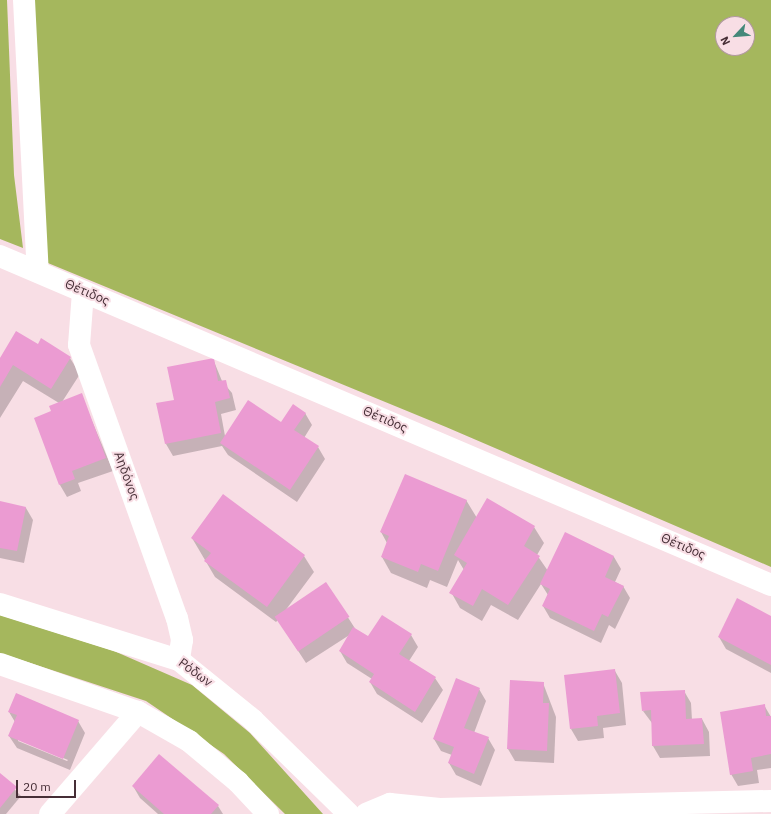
<!DOCTYPE html>
<meta charset="utf-8">
<style>
body{margin:0}
#map{position:relative;width:771px;height:814px;overflow:hidden;background:#f8dee5;font-family:"IBM Plex Sans",sans-serif}
div>[style]{position:absolute}
[style*='--x']{left:calc(var(--x)*1px);top:calc(var(--y)*1px);width:calc(var(--w)*1px);rotate:calc(var(--a)*1deg)}
.forest>*{inset:0;background:#a5b75d}
.shadow>*{inset:0;background:#0003}
.building>*{inset:0;background:#eb9bd2;transform-origin:0 0}
.minor>*{height:22px;margin:-11px;padding:0 11px;transform-origin:11px;border-radius:11px;background:#fff}
span{translate:-50% -50%;white-space:nowrap;text-align:center;line-height:1.15;-webkit-text-stroke:4px #f8dee5;paint-order:stroke}
.street-label{font-size:13px;color:#462e36}
.north{position:absolute;left:715px;top:16px;width:40px;height:40px;box-sizing:border-box;background:#f8dee5;border:1px solid #b1989f;border-radius:50%;rotate:244deg;font-size:11px;font-weight:700;line-height:16px;text-align:center;color:#462e36}
.north::after{content:'';display:block;margin:auto;width:14px;height:18px;background:#45887a;clip-path:polygon(50% 0,100% 100%,50% 72%,0 100%)}
.scale{position:absolute;left:16px;top:780px;width:60px;height:18px;box-sizing:border-box;border:2px solid #462e36;border-top:0;padding-left:5px;font-size:12px;line-height:14px;white-space:nowrap;color:#462e36;-webkit-text-stroke:3px #f8dee5;paint-order:stroke}
</style>
<div id="map">
<div class="forest">
<i style="clip-path:polygon(0 0,7px 0,14px 175px,23px 248px,0 239px)"></i>
<i style="clip-path:polygon(evenodd,27px 0,771px 0,771px 567px,446px 427px,43px 261px,27px 0,723px 24px,747px 24px,747px 48px,723px 48px,723px 24px)"></i>
<i style="clip-path:polygon(0 615px,114px 651px,192px 685px,250px 733px,323px 814px,285px 814px,224px 754px,146px 701px,0 653px)"></i>
</div>
<div class="shadow">
<i style="clip-path:polygon(38px 345px,70px 358px,80px 374px,62px 402px,81px 395px,113px 471px,78px 483px,81px 491px,67px 497px,60px 485px,52px 412px,59px 403px,23px 381px,0 418px,0 358px)"></i>
<i style="clip-path:polygon(213px 359px,222px 381px,232px 393px,236px 410px,221px 414px,225px 436px,281px 423px,305px 413px,312px 425px,304px 438px,318px 447px,325px 459px,297px 502px,228px 455px,222px 446px,173px 456px,166px 444px,175px 400px)"></i>
<i style="clip-path:polygon(466px 500px,477px 518px,534px 527px,544px 543px,537px 555px,548px 571px,566px 534px,614px 557px,621px 569px,615px 582px,623px 586px,630px 598px,615px 629px,609px 625px,601px 643px,550px 618px,543px 606px,548px 595px,541px 584px,518px 620px,491px 605px,482px 621px,460px 608px,451px 592px,464px 570px,458px 560px,447px 587px,430px 580px,427px 588px,391px 573px,382px 557px,387px 543px,381px 532px)"></i>
<i style="clip-path:polygon(0 502px,26px 508px,33px 520px,24px 563px,0 558px)"></i>
<i style="clip-path:polygon(192px 538px,304px 556px,314px 572px,285px 611px,326px 583px,356px 630px,368px 638px,411px 635px,418px 647px,409px 661px,435px 678px,443px 690px,422px 723px,377px 694px,370px 682px,372px 679px,347px 663px,340px 651px,351px 634px,306px 663px,278px 620px,276px 622px,215px 577px)"></i>
<i style="clip-path:polygon(771px 617px,771px 673px,726px 649px,719px 637px)"></i>
<i style="clip-path:polygon(615px 671px,622px 683px,626px 725px,603px 728px,604px 738px,578px 741px,571px 729px)"></i>
<i style="clip-path:polygon(543px 683px,556px 717px,554px 763px,515px 761px,508px 749px)"></i>
<i style="clip-path:polygon(479px 689px,486px 701px,474px 733px,488px 738px,495px 750px,481px 786px,456px 775px,449px 763px,452px 755px,441px 751px,434px 739px)"></i>
<i style="clip-path:polygon(684px 691px,691px 703px,692px 720px,702px 719px,709px 732px,710px 756px,660px 758px,653px 746px,652px 723px,643px 711px)"></i>
<i style="clip-path:polygon(764px 705px,771px 717px,771px 768px,757px 770px,759px 783px,738px 786px,731px 774px)"></i>
<i style="clip-path:polygon(evenodd,9px 712px,78px 721px,85px 733px,70px 770px,17px 748px,9px 736px,15px 722px,9px 712px,18px 739px,68px 760px,67px 761px,18px 741px,18px 739px)"></i>
<i style="clip-path:polygon(0 774px,21px 796px,6px 814px,0 814px)"></i>
<i style="clip-path:polygon(133px 786px,218px 806px,223px 814px,158px 814px,140px 798px)"></i>
</div>
<div class="building">
<i style="clip-path:polygon(16px 331px,38px 344px,41px 338px,71px 357px,51px 389px,13px 365px,0 387px,0 358px)"></i>
<i style="clip-path:polygon(214px 358px,218px 381px,226px 380px,230px 398px,215px 402px,221px 433px,165px 444px,156px 403px,174px 400px,167px 367px)"></i>
<i style="clip-path:polygon(82px 393px,106px 458px,72px 471px,75px 479px,59px 485px,34px 418px,51px 411px,49px 406px)"></i>
<i style="clip-path:polygon(248px 400px,281px 422px,293px 404px,306px 413px,294px 430px,319px 446px,290px 490px,220px 443px)"></i>
<i style="clip-path:polygon(405px 474px,467px 500px,438px 571px,421px 564px,418px 572px,381px 557px,389px 536px,380px 532px)"></i>
<i style="clip-path:polygon(223px 494px,305px 555px,267px 607px,204px 561px,211px 553px,191px 538px)"></i>
<i style="clip-path:polygon(487px 498px,535px 526px,524px 546px,540px 556px,508px 605px,482px 589px,473px 606px,449px 593px,467px 563px,454px 555px)"></i>
<i style="clip-path:polygon(0 501px,26px 507px,17px 551px,0 548px)"></i>
<i style="clip-path:polygon(565px 532px,614px 556px,605px 577px,624px 586px,608px 617px,602px 614px,594px 631px,542px 606px,550px 589px,540px 584px)"></i>
<i style="left:326px;top:582px;width:42px;height:62px;rotate:56deg"></i>
<i style="clip-path:polygon(737px 598px,771px 616px,771px 665px,718px 637px)"></i>
<i style="clip-path:polygon(382px 615px,412px 634px,399px 654px,436px 677px,415px 712px,369px 682px,374px 674px,339px 651px,353px 627px,368px 636px)"></i>
<i style="clip-path:polygon(615px 669px,620px 713px,597px 716px,598px 726px,570px 729px,564px 675px)"></i>
<i style="clip-path:polygon(456px 678px,480px 688px,464px 728px,489px 737px,474px 774px,448px 763px,454px 747px,433px 739px)"></i>
<i style="clip-path:polygon(510px 680px,544px 682px,543px 703px,549px 703px,547px 751px,507px 749px)"></i>
<i style="clip-path:polygon(685px 690px,686px 719px,702px 718px,704px 744px,652px 746px,651px 710px,642px 711px,640px 692px)"></i>
<i style="clip-path:polygon(16px 693px,79px 720px,63px 759px,8px 736px,17px 715px,8px 712px)"></i>
<i style="clip-path:polygon(765px 704px,766px 716px,771px 716px,771px 754px,751px 758px,753px 771px,730px 775px,720px 712px)"></i>
<i style="clip-path:polygon(159px 754px,219px 805px,211px 814px,164px 814px,132px 786px)"></i>
<i style="clip-path:polygon(0 773px,17px 787px,0 808px)"></i>
</div>
<div class="minor">
<i style="--x:24;--y:0;--w:272;--a:87.1"></i>
<i style="--x:0;--y:256;--w:838;--a:23.11"></i>
<i style="--x:83;--y:292;--w:53;--a:94.3"></i>
<i style="--x:79;--y:345;--w:290;--a:70.3"></i>
<i style="--x:177;--y:618;--w:23;--a:77"></i>
<i style="--x:182;--y:640;--w:20;--a:99"></i>
<i style="--x:0;--y:604;--w:188;--a:17.4"></i>
<i style="--x:179;--y:660;--w:95;--a:39"></i>
<i style="--x:253;--y:720;--w:134;--a:44.4"></i>
<i style="--x:0;--y:664;--w:146;--a:19.2"></i>
<i style="--x:138;--y:712;--w:59;--a:29.6"></i>
<i style="--x:189;--y:741;--w:64;--a:39.9"></i>
<i style="--x:238;--y:782;--w:44;--a:46.8"></i>
<i style="--x:50;--y:814;--w:135;--a:-49.2"></i>
<i style="--x:366;--y:814;--w:26;--a:-23"></i>
<i style="--x:390;--y:804;--w:50;--a:5.7"></i>
<i style="--x:440;--y:809;--w:331;--a:-1.4"></i>
</div>
<div class="street-label">
<span style="left:87px;top:293px;rotate:23deg">Θέτιδος</span>
<span style="left:385px;top:420px;rotate:23deg">Θέτιδος</span>
<span style="left:126px;top:476px;rotate:70deg">Αηδόνος</span>
<span style="left:683px;top:547px;rotate:23deg">Θέτιδος</span>
<span style="left:195px;top:673px;rotate:36deg">Ρόδων</span>
</div>
<div class="north">N</div>
<div class="scale">20 m</div>
</div>
